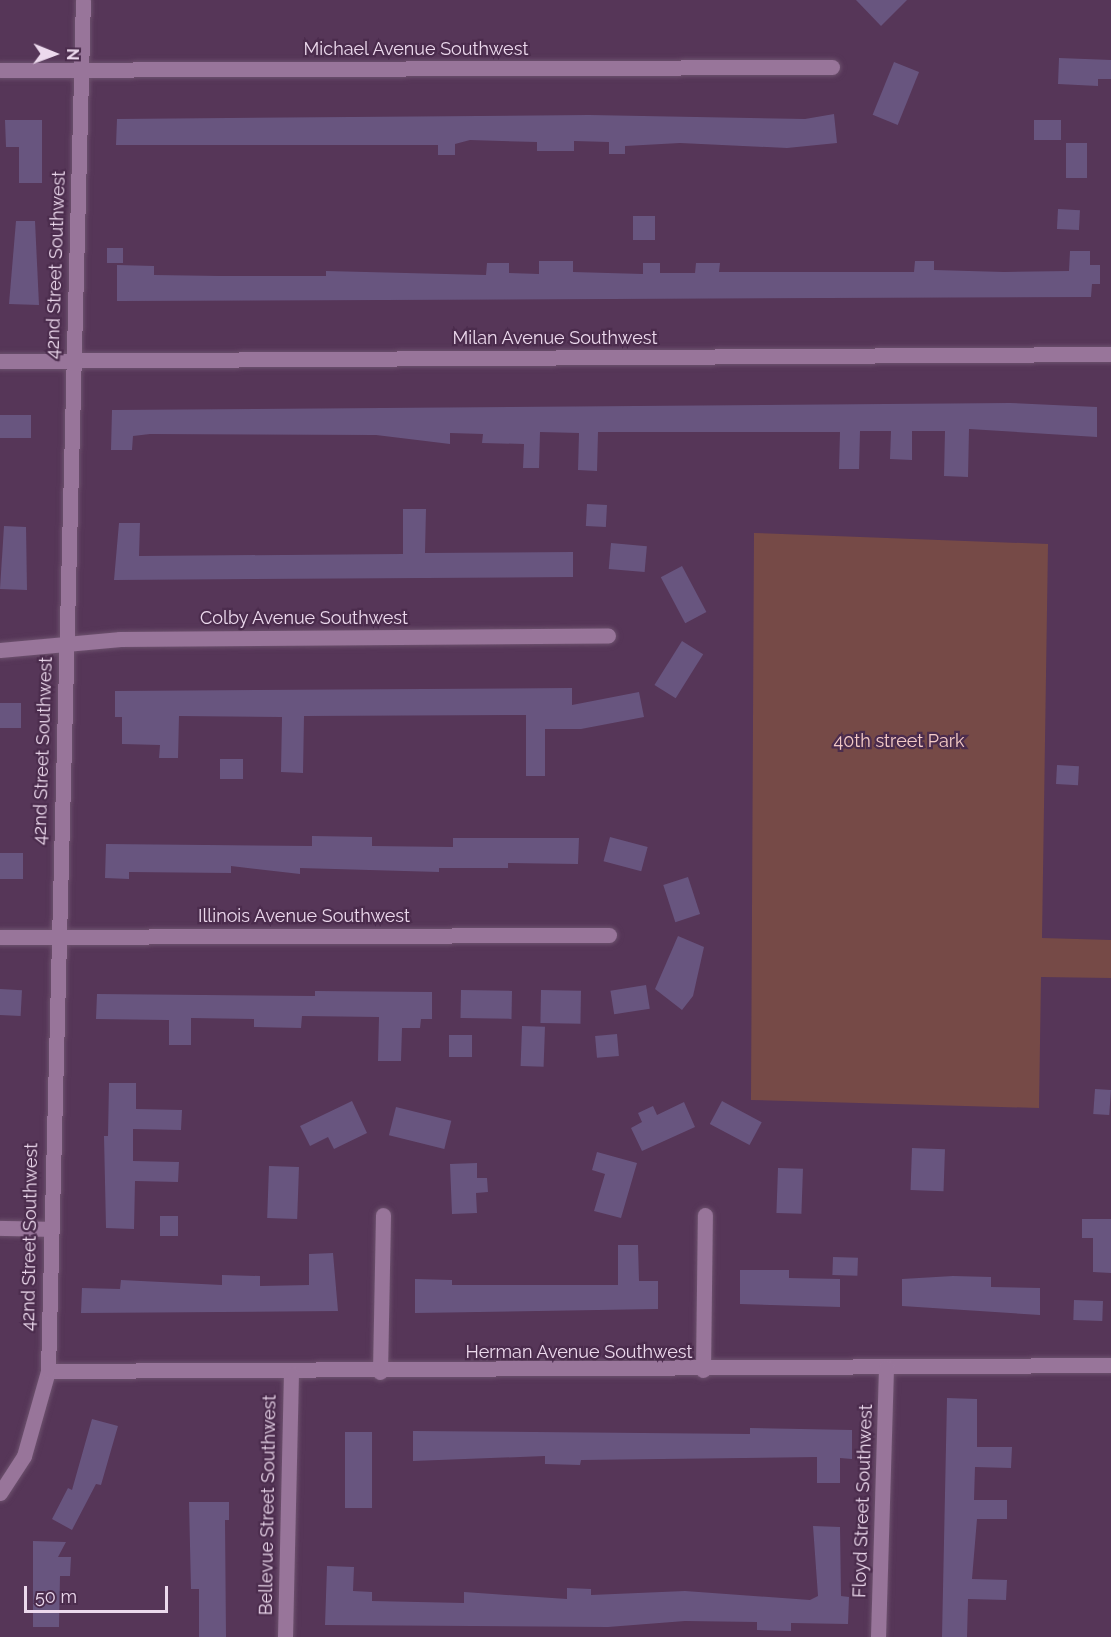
<!DOCTYPE html>
<style>
body{margin:0}
#map{position:relative;width:1111px;height:1637px;overflow:hidden;background:#563658;font-family:Raleway,sans-serif}
div>[style]{position:absolute}
[style*='--x']{left:calc(var(--x)*1px);top:calc(var(--y)*1px);width:calc(var(--w)*1px);rotate:calc(var(--a)*1deg)}
.green>*{inset:0;background:#764a47}
.building>*{inset:0;background:#68557f;transform-origin:0 0}
.roads{filter:drop-shadow(0 0 2px #6d526e) drop-shadow(0 0 2px #6d526e)}
.minor>*{height:15px;margin:-7.5px;padding:0 7.5px;transform-origin:7.5px;border-radius:7.5px;background:#98759a}
span{translate:-50% -50%;white-space:nowrap;text-align:center;line-height:1.15;-webkit-text-stroke:4.5px #4b2c4d;paint-order:stroke}
.street-label{font-size:18px;color:#ecd9ed}
.park-label{font-size:18px;color:#f4cbc7}
.north{position:absolute;left:24px;top:24px;width:60px;height:60px;-webkit-text-stroke:4px #4b2c4d;paint-order:stroke;rotate:91deg;font-size:16px;font-weight:700;line-height:24px;text-align:center;color:#ecd9ed}
.north::after{content:'';display:block;margin:auto;width:21px;height:27px;background:#ecd9ed;clip-path:polygon(50% 0,100% 100%,50% 72%,0 100%)}
.scale{position:absolute;left:24px;top:1586px;width:144px;height:27px;box-sizing:border-box;border:3px solid #ecd9ed;border-top:0;padding-left:8px;font-size:18px;line-height:21px;white-space:nowrap;color:#ecd9ed;-webkit-text-stroke:4px #4b2c4d;paint-order:stroke}
</style>
<div id="map">
<div class="green">
<i style="clip-path:polygon(754px 533px,1048px 544px,1042px 938px,1111px 940px,1111px 978px,1041px 977px,1039px 1108px,751px 1100px)"></i>
</div>
<div class="building">
<i style="clip-path:polygon(856px 0,907px 0,881px 26px)"></i>
<i style="clip-path:polygon(1059px 58px,1111px 60px,1111px 79px,1098px 79px,1098px 86px,1058px 84px)"></i>
<i style="left:894px;top:62px;width:27px;height:57px;rotate:22deg"></i>
<i style="clip-path:polygon(834px 114px,837px 143px,787px 148px,680px 143px,625px 146px,625px 154px,609px 154px,609px 142px,574px 141px,574px 151px,537px 151px,537px 142px,470px 140px,455px 144px,455px 155px,438px 155px,438px 145px,116px 145px,117px 119px,589px 115px,805px 119px)"></i>
<i style="clip-path:polygon(5px 120px,42px 120px,42px 183px,19px 183px,19px 147px,6px 147px)"></i>
<i style="left:1034px;top:120px;width:27px;height:20px"></i>
<i style="left:1066px;top:143px;width:21px;height:35px"></i>
<i style="left:1058px;top:209px;width:22px;height:20px;rotate:3deg"></i>
<i style="left:633px;top:216px;width:22px;height:24px"></i>
<i style="clip-path:polygon(16px 221px,35px 221px,39px 305px,9px 304px)"></i>
<i style="left:107px;top:248px;width:16px;height:15px"></i>
<i style="clip-path:polygon(1070px 251px,1090px 251px,1090px 265px,1100px 265px,1100px 284px,1092px 284px,1091px 297px,117px 301px,117px 265px,154px 266px,154px 275px,220px 276px,326px 276px,326px 271px,486px 275px,487px 263px,509px 263px,509px 273px,539px 274px,539px 261px,573px 261px,573px 272px,643px 274px,643px 263px,660px 263px,660px 273px,695px 273px,696px 263px,720px 263px,719px 272px,914px 272px,915px 261px,934px 261px,934px 270px,1004px 272px,1069px 271px)"></i>
<i style="clip-path:polygon(1010px 403px,1097px 407px,1097px 437px,969px 429px,968px 477px,944px 476px,945px 431px,912px 431px,912px 460px,890px 459px,891px 431px,860px 431px,859px 469px,839px 469px,840px 432px,598px 432px,597px 471px,578px 470px,579px 433px,540px 432px,539px 468px,523px 468px,524px 444px,482px 443px,483px 434px,450px 433px,450px 444px,376px 435px,150px 434px,133px 436px,132px 450px,111px 450px,112px 410px)"></i>
<i style="left:0;top:415px;width:31px;height:23px"></i>
<i style="left:587px;top:504px;width:20px;height:22px;rotate:3deg"></i>
<i style="clip-path:polygon(403px 509px,426px 509px,425px 553px,573px 552px,573px 577px,114px 580px,119px 523px,140px 523px,139px 556px,403px 554px)"></i>
<i style="clip-path:polygon(4px 526px,26px 527px,27px 590px,0 589px)"></i>
<i style="left:611px;top:543px;width:36px;height:26px;rotate:5deg"></i>
<i style="left:682px;top:566px;width:52px;height:24px;rotate:62deg"></i>
<i style="left:682px;top:641px;width:25px;height:52px;rotate:32deg"></i>
<i style="clip-path:polygon(572px 688px,572px 705px,639px 692px,644px 717px,581px 729px,545px 729px,545px 776px,526px 776px,526px 715px,304px 716px,303px 773px,281px 772px,282px 717px,179px 716px,178px 758px,159px 758px,160px 745px,122px 744px,122px 717px,115px 717px,115px 691px)"></i>
<i style="left:0;top:703px;width:21px;height:25px"></i>
<i style="left:220px;top:759px;width:23px;height:20px"></i>
<i style="left:1057px;top:765px;width:22px;height:19px;rotate:3deg"></i>
<i style="clip-path:polygon(312px 836px,372px 837px,372px 846px,453px 847px,453px 838px,579px 838px,578px 864px,508px 863px,508px 868px,439px 868px,439px 872px,300px 868px,300px 874px,231px 866px,231px 873px,129px 872px,129px 879px,105px 878px,106px 844px,312px 846px)"></i>
<i style="left:610px;top:837px;width:39px;height:25px;rotate:15deg"></i>
<i style="left:0;top:853px;width:23px;height:26px"></i>
<i style="left:688px;top:877px;width:39px;height:26px;rotate:72deg"></i>
<i style="clip-path:polygon(678px 936px,704px 947px,693px 996px,682px 1010px,655px 989px)"></i>
<i style="left:646px;top:985px;width:24px;height:36px;rotate:81deg"></i>
<i style="left:0;top:989px;width:22px;height:26px;rotate:3deg"></i>
<i style="left:461px;top:990px;width:51px;height:28px;rotate:1deg"></i>
<i style="left:541px;top:990px;width:40px;height:33px;rotate:1deg"></i>
<i style="clip-path:polygon(315px 991px,432px 992px,432px 1019px,421px 1019px,420px 1028px,402px 1028px,401px 1061px,378px 1061px,379px 1017px,302px 1016px,301px 1028px,254px 1027px,254px 1019px,191px 1018px,191px 1045px,169px 1045px,169px 1020px,96px 1019px,97px 994px,315px 996px)"></i>
<i style="left:522px;top:1026px;width:23px;height:40px;rotate:2deg"></i>
<i style="left:617px;top:1034px;width:22px;height:22px;rotate:85deg"></i>
<i style="left:449px;top:1035px;width:23px;height:22px"></i>
<i style="clip-path:polygon(109px 1083px,136px 1083px,136px 1109px,182px 1110px,181px 1130px,133px 1129px,133px 1161px,179px 1162px,178px 1182px,135px 1181px,134px 1229px,106px 1228px,104px 1136px,108px 1136px)"></i>
<i style="left:1095px;top:1089px;width:16px;height:25px;rotate:4deg"></i>
<i style="clip-path:polygon(352px 1101px,367px 1133px,334px 1149px,328px 1137px,310px 1146px,300px 1126px)"></i>
<i style="left:722px;top:1101px;width:45px;height:26px;rotate:28deg"></i>
<i style="clip-path:polygon(684px 1102px,695px 1127px,642px 1151px,631px 1128px,642px 1122px,638px 1113px,653px 1106px,657px 1115px)"></i>
<i style="left:396px;top:1107px;width:57px;height:29px;rotate:14deg"></i>
<i style="left:912px;top:1148px;width:33px;height:42px;rotate:2deg"></i>
<i style="clip-path:polygon(597px 1152px,637px 1163px,621px 1218px,594px 1211px,605px 1174px,592px 1170px)"></i>
<i style="clip-path:polygon(477px 1163px,477px 1178px,487px 1178px,488px 1192px,476px 1193px,477px 1213px,452px 1214px,450px 1164px)"></i>
<i style="left:269px;top:1166px;width:30px;height:52px;rotate:2deg"></i>
<i style="left:778px;top:1168px;width:25px;height:45px;rotate:2deg"></i>
<i style="left:160px;top:1216px;width:18px;height:20px"></i>
<i style="clip-path:polygon(1082px 1219px,1111px 1219px,1111px 1273px,1093px 1272px,1093px 1238px,1082px 1238px)"></i>
<i style="clip-path:polygon(618px 1245px,638px 1245px,639px 1281px,658px 1281px,658px 1309px,415px 1313px,415px 1279px,452px 1280px,452px 1285px,618px 1285px)"></i>
<i style="clip-path:polygon(333px 1253px,338px 1311px,81px 1313px,82px 1288px,120px 1289px,121px 1280px,222px 1285px,222px 1275px,260px 1276px,260px 1286px,309px 1285px,309px 1254px)"></i>
<i style="left:833px;top:1257px;width:25px;height:18px;rotate:2deg"></i>
<i style="clip-path:polygon(740px 1270px,789px 1270px,789px 1278px,840px 1279px,840px 1307px,740px 1304px)"></i>
<i style="clip-path:polygon(953px 1276px,991px 1277px,991px 1287px,1040px 1288px,1040px 1315px,902px 1306px,902px 1279px)"></i>
<i style="left:1074px;top:1300px;width:29px;height:20px;rotate:2deg"></i>
<i style="clip-path:polygon(947px 1398px,977px 1399px,977px 1447px,1012px 1447px,1011px 1468px,975px 1467px,974px 1500px,1007px 1500px,1007px 1519px,977px 1519px,972px 1579px,1007px 1580px,1006px 1600px,968px 1599px,967px 1637px,942px 1637px)"></i>
<i style="clip-path:polygon(92px 1419px,118px 1426px,101px 1485px,96px 1484px,72px 1530px,52px 1519px,68px 1488px,72px 1490px)"></i>
<i style="clip-path:polygon(750px 1428px,852px 1430px,852px 1459px,840px 1458px,840px 1483px,817px 1483px,817px 1457px,581px 1460px,580px 1465px,545px 1464px,545px 1456px,413px 1461px,413px 1431px,750px 1434px)"></i>
<i style="left:345px;top:1432px;width:27px;height:76px"></i>
<i style="clip-path:polygon(189px 1502px,229px 1502px,229px 1520px,225px 1520px,226px 1637px,199px 1637px,199px 1589px,191px 1589px)"></i>
<i style="clip-path:polygon(813px 1526px,840px 1527px,841px 1596px,849px 1597px,848px 1624px,791px 1623px,791px 1631px,757px 1630px,757px 1622px,685px 1621px,608px 1627px,325px 1625px,327px 1566px,354px 1567px,353px 1591px,372px 1592px,372px 1601px,464px 1603px,464px 1592px,567px 1599px,567px 1588px,591px 1589px,591px 1595px,685px 1591px,810px 1600px,818px 1596px)"></i>
<i style="clip-path:polygon(33px 1541px,66px 1542px,58px 1557px,71px 1557px,70px 1576px,60px 1576px,59px 1627px,33px 1627px)"></i>
</div>
<div class="roads">
<div class="minor">
<i style="--x:0;--y:70;--w:832;--a:-0.21"></i>
<i style="--x:0;--y:361;--w:1111;--a:-0.36"></i>
<i style="--x:0;--y:650;--w:121;--a:-5.2"></i>
<i style="--x:120;--y:639;--w:488;--a:-0.4"></i>
<i style="--x:0;--y:937;--w:609;--a:-0.19"></i>
<i style="--x:0;--y:1228;--w:50;--a:1.1"></i>
<i style="--x:703;--y:1370;--w:155;--a:-89.3"></i>
<i style="--x:48;--y:1371;--w:1063;--a:-0.32"></i>
<i style="--x:380;--y:1372;--w:157;--a:-88.9"></i>
<i style="--x:0;--y:1493;--w:44;--a:-57"></i>
<i style="--x:24;--y:1456;--w:88;--a:-74.2"></i>
<i style="--x:48;--y:1371;--w:1371;--a:-88.54"></i>
<i style="--x:285;--y:1637;--w:263;--a:-88.7"></i>
<i style="--x:878;--y:1637;--w:270;--a:-88.3"></i>
</div>
</div>
<div class="street-label">
<span style="left:416px;top:49px">Michael Avenue Southwest</span>
<span style="left:56px;top:265px;rotate:-88deg">42nd Street Southwest</span>
<span style="left:555px;top:338px">Milan Avenue Southwest</span>
<span style="left:304px;top:618px">Colby Avenue Southwest</span>
<span style="left:43px;top:751px;rotate:-88deg">42nd Street Southwest</span>
<span style="left:304px;top:916px">Illinois Avenue Southwest</span>
<span style="left:30px;top:1237px;rotate:-89deg">42nd Street Southwest</span>
<span style="left:579px;top:1352px">Herman Avenue Southwest</span>
<span style="left:863px;top:1501px;rotate:-88deg">Floyd Street Southwest</span>
<span style="left:268px;top:1505px;rotate:-89deg">Bellevue Street Southwest</span>
</div>
<div class="park-label">
<span style="left:899px;top:741px">40th street Park</span>
</div>
<div class="north">N</div>
<div class="scale">50 m</div>
</div>
